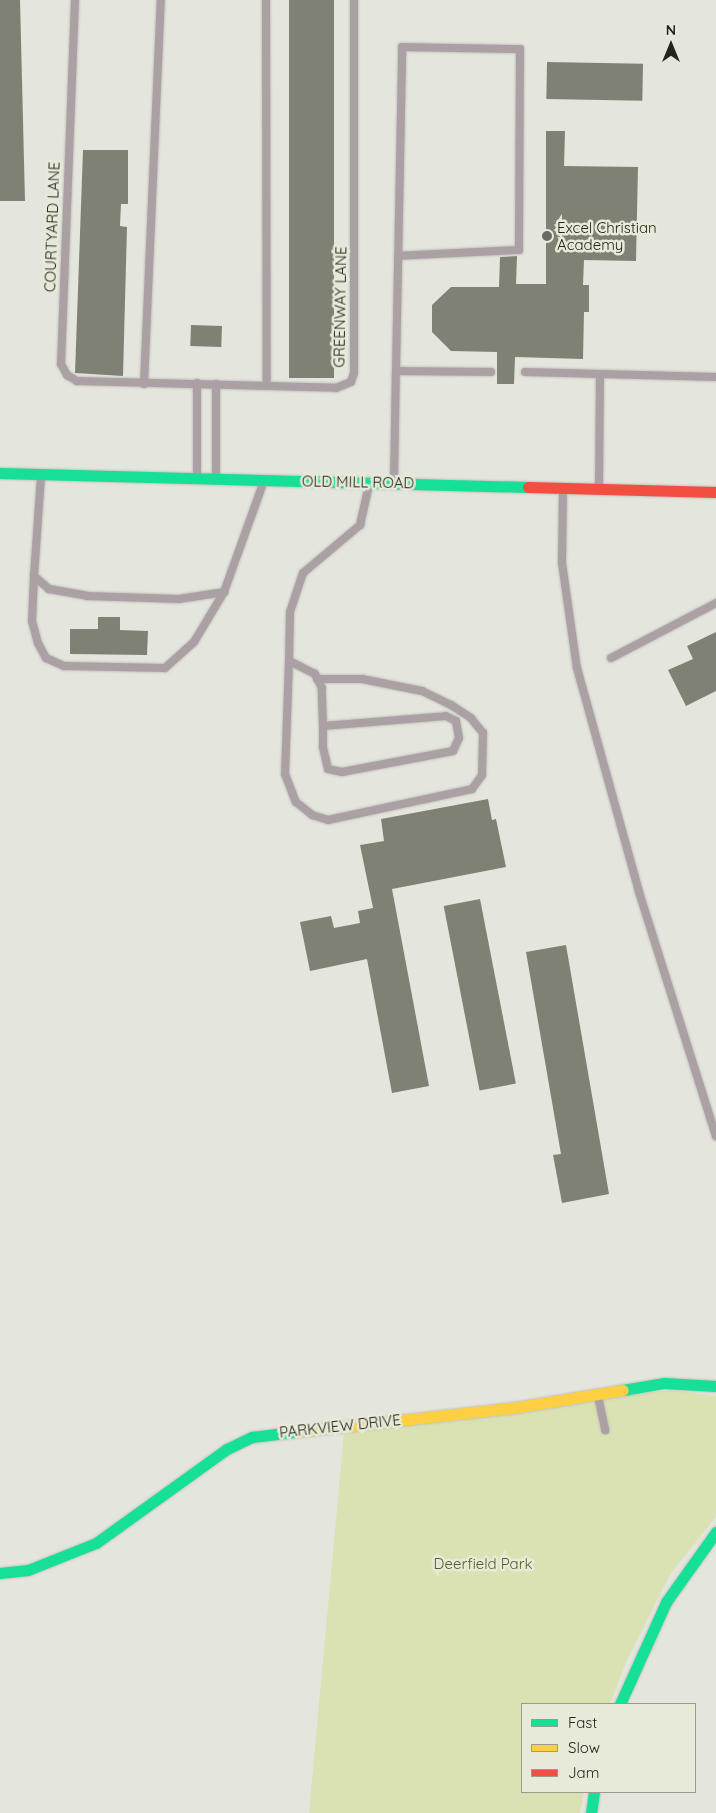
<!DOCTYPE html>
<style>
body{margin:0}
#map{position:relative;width:716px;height:1813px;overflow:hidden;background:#e4e6dd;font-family:Quicksand,sans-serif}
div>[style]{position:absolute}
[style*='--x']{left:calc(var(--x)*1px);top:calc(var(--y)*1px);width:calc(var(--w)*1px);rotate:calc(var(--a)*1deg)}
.green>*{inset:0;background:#dae1b3}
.building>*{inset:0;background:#7f8174;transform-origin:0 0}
.roads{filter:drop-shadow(0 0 1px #c1c2bc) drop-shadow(0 0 1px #c1c2bc)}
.lane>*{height:8px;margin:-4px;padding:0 4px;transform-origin:4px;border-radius:4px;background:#aba1a5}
.fast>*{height:11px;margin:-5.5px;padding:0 5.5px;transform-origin:5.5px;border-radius:5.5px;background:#16e098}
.slow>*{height:11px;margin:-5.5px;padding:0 5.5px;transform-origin:5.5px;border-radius:5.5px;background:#ffcf43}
.jam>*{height:11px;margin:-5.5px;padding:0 5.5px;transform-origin:5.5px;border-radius:5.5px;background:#f24e42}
.dots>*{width:14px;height:14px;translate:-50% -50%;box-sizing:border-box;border:2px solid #e7ead9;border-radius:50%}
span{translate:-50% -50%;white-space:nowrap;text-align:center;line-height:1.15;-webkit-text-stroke:5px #e7ead9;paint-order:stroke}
.street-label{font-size:15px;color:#24251f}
.poi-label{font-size:15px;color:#24251f}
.left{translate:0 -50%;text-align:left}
.park-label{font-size:15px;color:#565c24}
.legend{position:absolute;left:521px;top:1703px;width:175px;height:90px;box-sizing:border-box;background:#e7ead9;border:1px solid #999b8f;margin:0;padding:6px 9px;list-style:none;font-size:15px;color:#24251f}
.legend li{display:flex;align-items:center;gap:10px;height:25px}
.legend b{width:25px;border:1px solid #999b8f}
.north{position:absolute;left:646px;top:20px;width:50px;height:50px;-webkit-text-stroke:4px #e7ead9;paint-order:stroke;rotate:0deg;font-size:14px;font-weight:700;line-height:20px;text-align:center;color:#24251f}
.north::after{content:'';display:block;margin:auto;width:18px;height:22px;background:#24251f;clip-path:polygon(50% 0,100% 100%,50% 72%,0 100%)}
</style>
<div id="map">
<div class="green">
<i style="clip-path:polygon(670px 1390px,716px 1396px,716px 1517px,671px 1573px,627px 1660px,610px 1704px,522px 1704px,522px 1792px,584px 1792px,580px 1813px,309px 1813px,344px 1433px)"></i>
</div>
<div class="building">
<i style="clip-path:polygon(0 0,20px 0,25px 201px,0 201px)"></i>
<i style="left:289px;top:0;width:45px;height:378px"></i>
<i style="left:547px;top:62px;width:96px;height:37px;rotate:1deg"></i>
<i style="clip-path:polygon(546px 131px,565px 131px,564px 166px,638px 167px,636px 261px,584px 260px,583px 285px,589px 285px,589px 312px,584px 312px,583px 359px,515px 357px,514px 384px,497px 384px,497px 352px,451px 351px,432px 332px,432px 305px,451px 287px,499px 287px,500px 257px,517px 256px,516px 284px,546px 284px)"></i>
<i style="clip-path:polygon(83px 150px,128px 150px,128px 204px,121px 204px,120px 226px,127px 227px,123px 376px,75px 373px)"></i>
<i style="left:191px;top:325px;width:31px;height:21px;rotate:2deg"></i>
<i style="clip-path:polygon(98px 617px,120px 617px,120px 630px,148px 631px,147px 655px,70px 654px,70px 629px,98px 629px)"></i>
<i style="clip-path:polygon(716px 632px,716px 691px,686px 706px,668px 670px,693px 659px,687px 646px)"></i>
<i style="clip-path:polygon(488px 799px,492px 820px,496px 819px,506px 867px,392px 889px,429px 1086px,392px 1093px,367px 959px,310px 971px,300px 922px,331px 916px,334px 928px,360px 923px,358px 911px,373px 908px,360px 845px,384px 841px,381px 819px)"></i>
<i style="left:480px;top:899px;width:188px;height:37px;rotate:79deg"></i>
<i style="clip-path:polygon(566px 945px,609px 1194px,562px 1203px,553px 1155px,561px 1154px,526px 952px)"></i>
</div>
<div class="roads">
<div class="lane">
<i style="--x:75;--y:0;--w:364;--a:92.2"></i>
<i style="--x:61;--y:364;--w:13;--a:61"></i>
<i style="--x:67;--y:375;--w:12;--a:31"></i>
<i style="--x:77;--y:381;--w:259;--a:1.5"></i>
<i style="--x:336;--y:388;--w:16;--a:-22"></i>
<i style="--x:351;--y:382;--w:9;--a:-72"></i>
<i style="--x:354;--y:373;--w:373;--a:-90"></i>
<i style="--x:266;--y:0;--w:386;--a:89.9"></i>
<i style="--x:396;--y:371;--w:324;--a:-88.9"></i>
<i style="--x:402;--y:47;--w:118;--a:1"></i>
<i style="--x:520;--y:49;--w:201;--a:90.3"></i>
<i style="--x:519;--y:250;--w:121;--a:177.2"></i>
<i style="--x:525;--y:372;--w:191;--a:1.5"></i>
<i style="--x:144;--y:384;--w:384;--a:-87.5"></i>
<i style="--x:41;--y:476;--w:100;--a:94"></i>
<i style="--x:34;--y:576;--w:20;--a:41"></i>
<i style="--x:49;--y:589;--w:39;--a:10"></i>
<i style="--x:87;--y:596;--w:92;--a:1.9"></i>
<i style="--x:179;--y:599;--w:46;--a:-8.8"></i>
<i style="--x:224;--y:592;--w:118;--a:-70.2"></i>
<i style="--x:197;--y:476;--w:93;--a:-90"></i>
<i style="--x:216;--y:477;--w:93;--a:-90"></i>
<i style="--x:394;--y:481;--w:110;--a:-89"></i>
<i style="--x:396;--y:371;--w:95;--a:0.6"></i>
<i style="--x:599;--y:487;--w:113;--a:-89.5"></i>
<i style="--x:563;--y:490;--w:73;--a:90.8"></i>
<i style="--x:562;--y:563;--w:106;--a:81.9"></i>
<i style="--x:577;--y:668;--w:232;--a:74.5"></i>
<i style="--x:639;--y:892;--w:256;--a:72.5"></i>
<i style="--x:34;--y:576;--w:45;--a:92.5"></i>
<i style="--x:32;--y:621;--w:23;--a:75"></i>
<i style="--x:38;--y:643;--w:17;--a:62"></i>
<i style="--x:46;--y:658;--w:20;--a:24"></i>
<i style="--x:64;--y:666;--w:101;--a:1.1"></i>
<i style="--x:165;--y:668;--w:39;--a:-42"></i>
<i style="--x:194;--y:642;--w:58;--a:-59"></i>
<i style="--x:611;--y:658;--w:119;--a:-27.6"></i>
<i style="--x:289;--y:661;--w:113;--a:92"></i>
<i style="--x:285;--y:774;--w:30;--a:69"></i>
<i style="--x:296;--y:802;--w:21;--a:39"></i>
<i style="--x:312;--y:815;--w:17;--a:17"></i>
<i style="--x:328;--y:820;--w:147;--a:-12.1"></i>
<i style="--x:472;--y:789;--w:17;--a:-54"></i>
<i style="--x:482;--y:775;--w:42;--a:-88.6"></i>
<i style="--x:483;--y:733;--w:19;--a:-129"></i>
<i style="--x:471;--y:718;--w:24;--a:-147"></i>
<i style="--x:451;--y:705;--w:32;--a:-154"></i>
<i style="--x:422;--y:691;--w:61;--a:-168.7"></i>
<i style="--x:362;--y:679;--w:45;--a:180"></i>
<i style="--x:323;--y:726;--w:123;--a:-4.6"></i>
<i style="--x:446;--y:716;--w:11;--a:27"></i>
<i style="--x:456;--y:721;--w:17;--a:80"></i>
<i style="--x:459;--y:738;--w:14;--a:115"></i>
<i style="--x:453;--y:751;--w:113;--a:169.3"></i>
<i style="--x:342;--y:772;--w:14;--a:-168"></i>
<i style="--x:328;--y:769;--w:23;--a:-103"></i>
<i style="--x:323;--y:747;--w:21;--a:-90"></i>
<i style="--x:323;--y:726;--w:38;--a:-92"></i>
<i style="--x:322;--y:688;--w:16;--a:-117"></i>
<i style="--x:315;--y:674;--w:29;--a:-153"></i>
<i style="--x:289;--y:661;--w:49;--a:-88.8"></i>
<i style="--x:290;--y:612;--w:41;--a:-71.6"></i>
<i style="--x:303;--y:573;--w:75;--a:-40.1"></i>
<i style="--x:360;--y:525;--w:41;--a:-77.3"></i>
<i style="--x:598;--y:1396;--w:35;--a:78"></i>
</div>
<div class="fast">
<i style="--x:0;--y:473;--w:528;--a:1.52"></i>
<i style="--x:623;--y:1390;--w:42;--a:-9.7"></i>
<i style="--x:664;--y:1383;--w:52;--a:3.3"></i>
<i style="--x:0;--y:1573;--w:28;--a:-6"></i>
<i style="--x:28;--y:1570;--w:73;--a:-21.7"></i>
<i style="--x:96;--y:1543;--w:161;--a:-35.7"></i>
<i style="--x:227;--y:1449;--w:28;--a:-26"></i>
<i style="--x:252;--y:1437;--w:50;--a:-6.8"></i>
<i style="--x:620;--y:1704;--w:112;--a:-65.7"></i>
<i style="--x:666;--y:1602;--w:86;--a:-54.5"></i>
<i style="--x:591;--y:1813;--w:21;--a:-82"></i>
</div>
<div class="slow">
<i style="--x:302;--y:1431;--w:217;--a:-6.3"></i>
<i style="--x:518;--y:1407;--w:106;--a:-9.2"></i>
</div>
<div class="jam">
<i style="--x:528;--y:487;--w:188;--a:1.5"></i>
</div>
</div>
<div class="dots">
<i style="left:547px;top:236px;background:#676962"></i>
</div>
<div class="street-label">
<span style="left:52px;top:227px;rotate:-88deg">COURTYARD LANE</span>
<span style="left:340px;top:307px;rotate:-89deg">GREENWAY LANE</span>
<span style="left:358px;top:482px;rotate:1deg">OLD MILL ROAD</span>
<span style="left:340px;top:1426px;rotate:-6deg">PARKVIEW DRIVE</span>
</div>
<div class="poi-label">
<span class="left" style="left:557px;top:236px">Excel Christian<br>Academy</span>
</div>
<div class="park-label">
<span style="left:483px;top:1564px">Deerfield Park</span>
</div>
<ul class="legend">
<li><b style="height:6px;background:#16e098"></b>Fast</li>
<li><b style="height:6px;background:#ffcf43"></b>Slow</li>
<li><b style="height:6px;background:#f24e42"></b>Jam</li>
</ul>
<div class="north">N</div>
</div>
